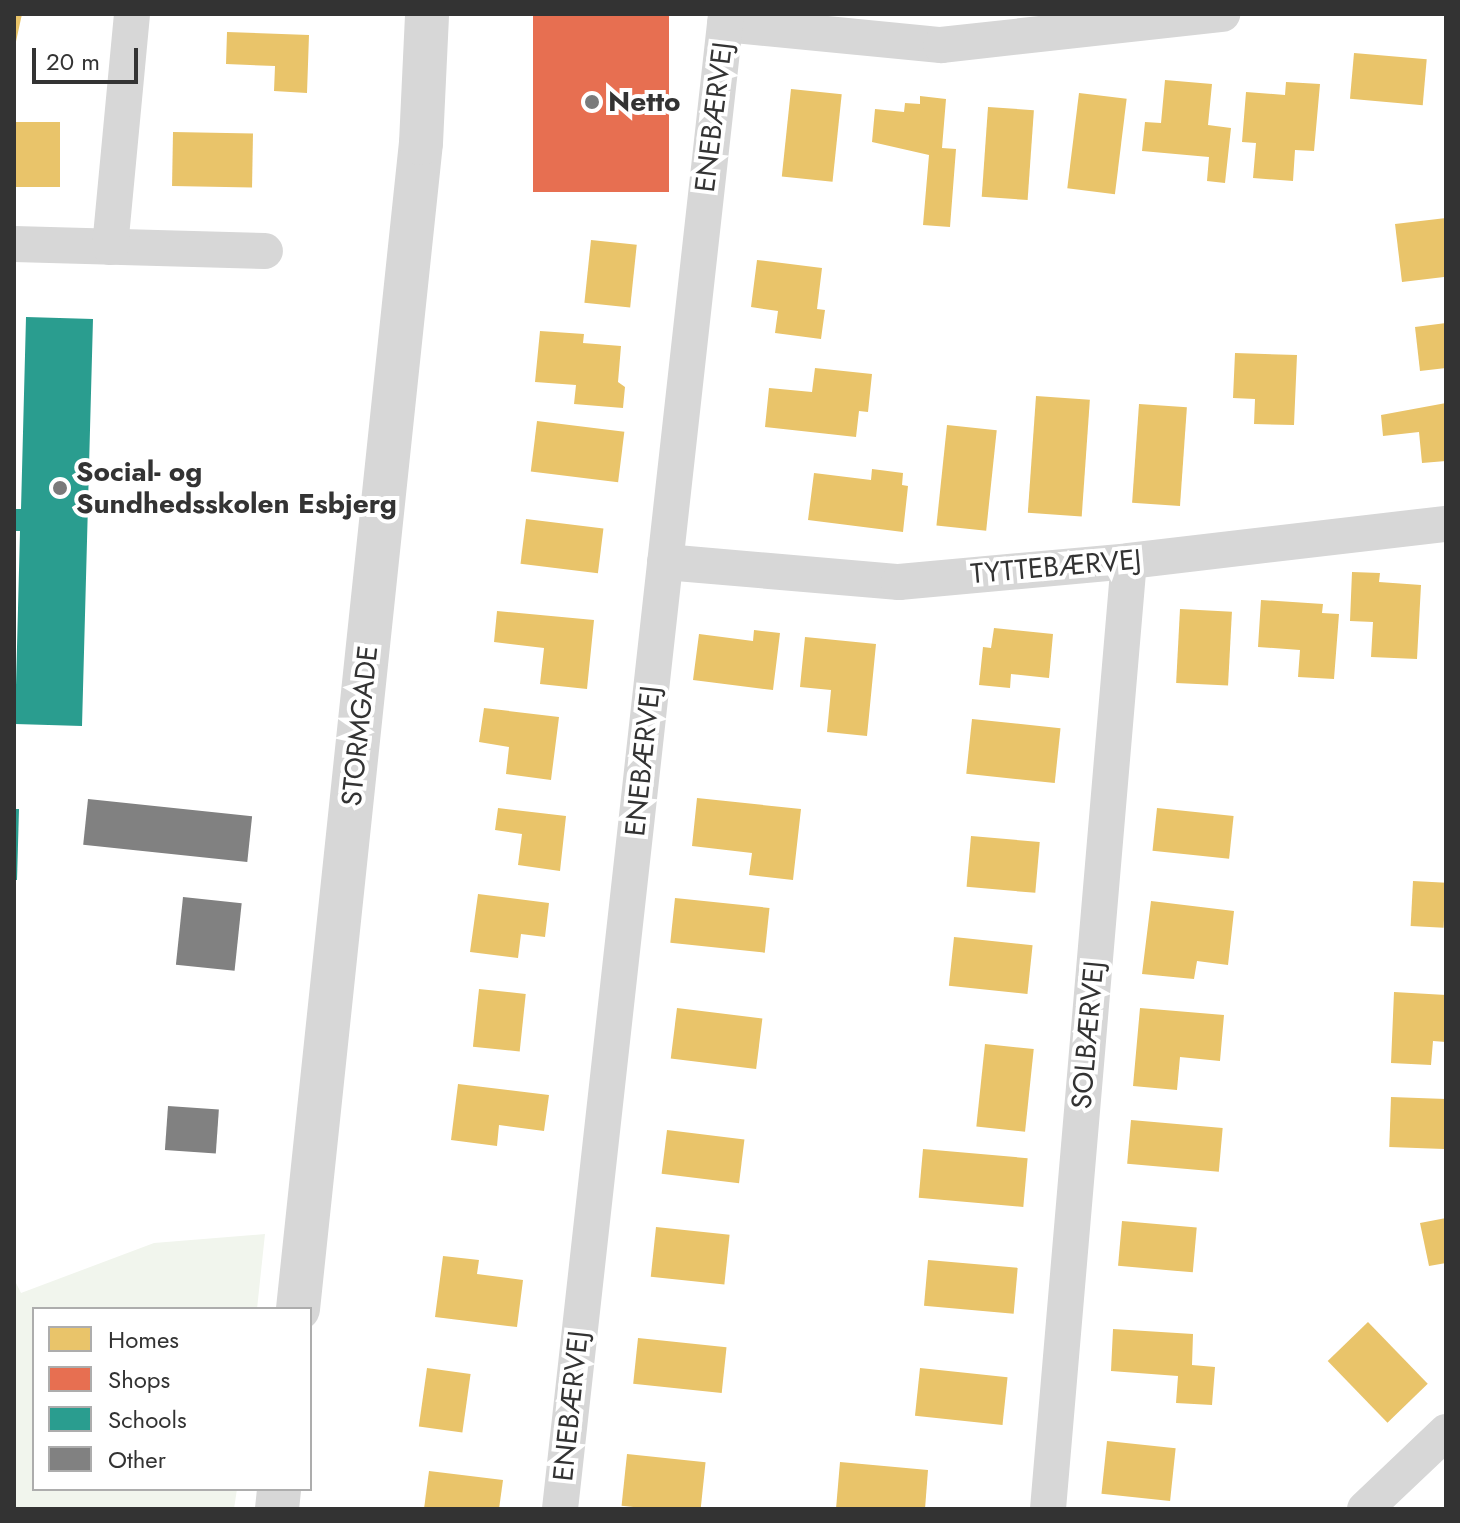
<!DOCTYPE html>
<meta charset="utf-8">
<style>
body{margin:0}
#map{position:relative;width:1460px;height:1523px;overflow:hidden;background:#fff;font-family:Jost,sans-serif}
div>[style]{position:absolute}
[style*='--x']{left:calc(var(--x)*1px);top:calc(var(--y)*1px);width:calc(var(--w)*1px);rotate:calc(var(--a)*1deg)}
.green>*{inset:0;background:#f1f5ed}
.homes>*{inset:0;background:#e9c46a;transform-origin:0 0}
.shops>*{inset:0;background:#e76f51;transform-origin:0 0}
.schools>*{inset:0;background:#2a9d8f}
.building>*{inset:0;background:#818181;transform-origin:0 0}
.minor>*{height:36px;margin:-18px;padding:0 18px;transform-origin:18px;border-radius:18px;background:#d7d7d7}
.tertiary>*{height:44px;margin:-22px;padding:0 22px;transform-origin:22px;border-radius:22px;background:#d7d7d7}
.dots>*{width:22px;height:22px;translate:-50% -50%;box-sizing:border-box;border:4px solid #fff;border-radius:50%}
span{translate:-50% -50%;white-space:nowrap;text-align:center;line-height:1.15;-webkit-text-stroke:8px #fff;paint-order:stroke}
.poi-label{font-size:28px;color:#333;font-weight:700}
.left{translate:0 -50%;text-align:left}
.street-label{font-size:28px;color:#333}
.frame{position:absolute;inset:0;border:16px solid #333;pointer-events:none}
.legend{position:absolute;left:32px;top:1307px;width:280px;height:184px;box-sizing:border-box;background:#fff;border:2px solid #adadad;margin:0;padding:10px 14px;list-style:none;font-size:24px;color:#333}
.legend li{display:flex;align-items:center;gap:16px;height:40px}
.legend b{width:40px;border:2px solid #adadad}
.scale{position:absolute;left:32px;top:48px;width:106px;height:36px;box-sizing:border-box;border:4px solid #333;border-top:0;padding-left:10px;font-size:24px;line-height:28px;white-space:nowrap;color:#333;-webkit-text-stroke:6px #fff;paint-order:stroke}
</style>
<div id="map">
<div class="green">
<i style="clip-path:polygon(265px 1234px,257px 1309px,34px 1309px,34px 1489px,237px 1489px,234px 1509px,14px 1509px,14px 1279px,21px 1293px,154px 1243px)"></i>
</div>
<div class="homes">
<i style="clip-path:polygon(14px 14px,22px 14px,15px 46px,14px 46px)"></i>
<i style="clip-path:polygon(227px 32px,309px 35px,307px 93px,274px 91px,275px 66px,226px 64px)"></i>
<i style="left:1354px;top:53px;width:73px;height:46px;rotate:5deg"></i>
<i style="clip-path:polygon(1165px 80px,1212px 84px,1208px 125px,1231px 128px,1225px 183px,1207px 181px,1209px 157px,1142px 151px,1145px 122px,1161px 123px)"></i>
<i style="clip-path:polygon(1286px 82px,1320px 84px,1314px 151px,1295px 150px,1293px 181px,1253px 178px,1256px 143px,1242px 142px,1246px 92px,1285px 95px)"></i>
<i style="left:791px;top:89px;width:51px;height:88px;rotate:6deg"></i>
<i style="left:1079px;top:93px;width:48px;height:96px;rotate:7deg"></i>
<i style="clip-path:polygon(920px 96px,946px 99px,942px 148px,956px 149px,950px 227px,923px 225px,929px 155px,872px 142px,875px 109px,904px 112px,905px 103px,920px 104px)"></i>
<i style="left:988px;top:107px;width:46px;height:90px;rotate:4deg"></i>
<i style="left:14px;top:122px;width:46px;height:65px"></i>
<i style="left:173px;top:132px;width:80px;height:54px;rotate:1deg"></i>
<i style="clip-path:polygon(1446px 218px,1444px 277px,1402px 282px,1395px 224px)"></i>
<i style="left:591px;top:240px;width:46px;height:63px;rotate:6deg"></i>
<i style="clip-path:polygon(757px 260px,822px 268px,817px 309px,825px 310px,821px 339px,775px 333px,778px 311px,751px 307px)"></i>
<i style="clip-path:polygon(1446px 323px,1446px 368px,1420px 371px,1415px 327px)"></i>
<i style="clip-path:polygon(540px 331px,584px 334px,583px 343px,621px 346px,618px 382px,625px 387px,623px 408px,574px 404px,576px 385px,535px 382px)"></i>
<i style="clip-path:polygon(1235px 353px,1297px 355px,1294px 425px,1254px 424px,1255px 399px,1233px 398px)"></i>
<i style="clip-path:polygon(815px 368px,872px 374px,868px 412px,859px 411px,856px 437px,765px 427px,769px 388px,812px 392px)"></i>
<i style="left:1036px;top:396px;width:54px;height:117px;rotate:4deg"></i>
<i style="clip-path:polygon(1446px 403px,1446px 461px,1422px 463px,1419px 432px,1383px 436px,1381px 415px)"></i>
<i style="left:1139px;top:404px;width:48px;height:99px;rotate:4deg"></i>
<i style="left:537px;top:421px;width:88px;height:51px;rotate:7deg"></i>
<i style="left:947px;top:425px;width:50px;height:101px;rotate:6deg"></i>
<i style="clip-path:polygon(872px 469px,903px 473px,902px 485px,908px 486px,903px 532px,808px 520px,814px 473px,871px 480px)"></i>
<i style="left:526px;top:519px;width:78px;height:45px;rotate:7deg"></i>
<i style="clip-path:polygon(1352px 572px,1380px 573px,1379px 582px,1421px 585px,1417px 659px,1371px 657px,1373px 622px,1350px 621px)"></i>
<i style="clip-path:polygon(1261px 600px,1323px 604px,1322px 613px,1339px 614px,1334px 679px,1298px 677px,1300px 650px,1258px 647px)"></i>
<i style="left:1180px;top:609px;width:52px;height:74px;rotate:3deg"></i>
<i style="clip-path:polygon(497px 611px,594px 620px,587px 689px,540px 684px,544px 648px,494px 642px)"></i>
<i style="clip-path:polygon(994px 628px,1053px 634px,1049px 678px,1011px 674px,1010px 688px,979px 685px,983px 647px,991px 648px)"></i>
<i style="clip-path:polygon(754px 630px,780px 633px,773px 690px,693px 680px,699px 634px,753px 641px)"></i>
<i style="clip-path:polygon(805px 637px,876px 644px,867px 736px,827px 732px,831px 690px,800px 687px)"></i>
<i style="clip-path:polygon(484px 708px,559px 717px,551px 780px,506px 774px,509px 747px,479px 742px)"></i>
<i style="left:972px;top:719px;width:89px;height:55px;rotate:6deg"></i>
<i style="clip-path:polygon(697px 798px,801px 809px,793px 880px,749px 875px,752px 853px,692px 846px)"></i>
<i style="clip-path:polygon(498px 808px,566px 816px,560px 871px,518px 865px,522px 834px,495px 830px)"></i>
<i style="left:1157px;top:808px;width:77px;height:43px;rotate:6deg"></i>
<i style="left:971px;top:836px;width:69px;height:51px;rotate:5deg"></i>
<i style="left:1413px;top:881px;width:33px;height:45px;rotate:3deg"></i>
<i style="clip-path:polygon(478px 894px,549px 903px,545px 937px,521px 934px,518px 958px,470px 952px)"></i>
<i style="left:675px;top:898px;width:95px;height:45px;rotate:6deg"></i>
<i style="clip-path:polygon(1151px 901px,1234px 911px,1228px 965px,1197px 961px,1194px 979px,1142px 974px)"></i>
<i style="left:954px;top:937px;width:79px;height:49px;rotate:6deg"></i>
<i style="left:479px;top:989px;width:47px;height:58px;rotate:6deg"></i>
<i style="clip-path:polygon(1394px 992px,1446px 995px,1446px 1042px,1433px 1041px,1431px 1065px,1391px 1063px)"></i>
<i style="left:677px;top:1008px;width:86px;height:51px;rotate:7deg"></i>
<i style="clip-path:polygon(1140px 1008px,1224px 1015px,1220px 1061px,1180px 1057px,1177px 1090px,1133px 1086px)"></i>
<i style="left:985px;top:1044px;width:49px;height:83px;rotate:6deg"></i>
<i style="clip-path:polygon(458px 1084px,549px 1095px,544px 1131px,499px 1125px,497px 1146px,451px 1140px)"></i>
<i style="left:1391px;top:1097px;width:55px;height:50px;rotate:2deg"></i>
<i style="left:1131px;top:1120px;width:92px;height:44px;rotate:5deg"></i>
<i style="left:667px;top:1130px;width:78px;height:44px;rotate:7deg"></i>
<i style="left:923px;top:1149px;width:105px;height:49px;rotate:5deg"></i>
<i style="clip-path:polygon(1446px 1218px,1446px 1263px,1429px 1266px,1420px 1223px)"></i>
<i style="left:1122px;top:1221px;width:75px;height:45px;rotate:5deg"></i>
<i style="left:656px;top:1227px;width:74px;height:50px;rotate:6deg"></i>
<i style="clip-path:polygon(443px 1256px,479px 1260px,477px 1274px,523px 1280px,517px 1327px,435px 1317px)"></i>
<i style="left:928px;top:1260px;width:90px;height:46px;rotate:5deg"></i>
<i style="left:1368px;top:1322px;width:86px;height:56px;rotate:46deg"></i>
<i style="clip-path:polygon(1113px 1329px,1193px 1334px,1192px 1365px,1215px 1367px,1212px 1405px,1176px 1403px,1178px 1376px,1111px 1371px)"></i>
<i style="left:638px;top:1338px;width:89px;height:46px;rotate:6deg"></i>
<i style="left:427px;top:1368px;width:44px;height:59px;rotate:8deg"></i>
<i style="left:920px;top:1368px;width:88px;height:48px;rotate:6deg"></i>
<i style="left:1107px;top:1441px;width:69px;height:53px;rotate:6deg"></i>
<i style="left:627px;top:1454px;width:79px;height:52px;rotate:6deg"></i>
<i style="clip-path:polygon(840px 1462px,928px 1470px,925px 1509px,836px 1509px)"></i>
<i style="clip-path:polygon(429px 1471px,503px 1480px,499px 1509px,424px 1509px)"></i>
</div>
<div class="shops">
<i style="left:533px;top:14px;width:136px;height:178px"></i>
</div>
<div class="schools">
<i style="clip-path:polygon(26px 317px,93px 319px,82px 726px,15px 724px,20px 531px,14px 531px,14px 509px,21px 509px)"></i>
<i style="clip-path:polygon(14px 809px,19px 809px,17px 880px,14px 880px)"></i>
</div>
<div class="building">
<i style="left:88px;top:799px;width:165px;height:46px;rotate:6deg"></i>
<i style="left:183px;top:897px;width:59px;height:68px;rotate:6deg"></i>
<i style="left:168px;top:1106px;width:51px;height:44px;rotate:4deg"></i>
</div>
<div class="minor">
<i style="--x:725;--y:24;--w:217;--a:5.6"></i>
<i style="--x:941;--y:45;--w:283;--a:-6.3"></i>
<i style="--x:14;--y:244;--w:251;--a:1.6"></i>
<i style="--x:110;--y:247;--w:234;--a:-84.6"></i>
<i style="--x:665;--y:562;--w:235;--a:4.9"></i>
<i style="--x:899;--y:582;--w:231;--a:-5.2"></i>
<i style="--x:1129;--y:561;--w:319;--a:-6.7"></i>
<i style="--x:560;--y:1509;--w:1504;--a:-83.66"></i>
<i style="--x:1048;--y:1509;--w:951;--a:-85.12"></i>
<i style="--x:1365;--y:1509;--w:112;--a:-43.5"></i>
</div>
<div class="tertiary">
<i style="--x:298;--y:1309;--w:1172;--a:-83.98"></i>
<i style="--x:421;--y:143;--w:129;--a:-87.3"></i>
<i style="--x:277;--y:1509;--w:20;--a:-84"></i>
</div>
<div class="dots">
<i style="left:592px;top:102px;background:#7a7a7a"></i>
<i style="left:60px;top:488px;background:#7a7a7a"></i>
</div>
<div class="poi-label">
<span class="left" style="left:608px;top:102px">Netto</span>
<span class="left" style="left:76px;top:488px">Social- og<br>Sundhedsskolen Esbjerg</span>
</div>
<div class="street-label">
<span style="left:714px;top:117px;rotate:-83deg">ENEBÆRVEJ</span>
<span style="left:1056px;top:567px;rotate:-5deg">TYTTEBÆRVEJ</span>
<span style="left:360px;top:726px;rotate:-84deg">STORMGADE</span>
<span style="left:643px;top:761px;rotate:-84deg">ENEBÆRVEJ</span>
<span style="left:1088px;top:1035px;rotate:-85deg">SOLBÆRVEJ</span>
<span style="left:571px;top:1406px;rotate:-84deg">ENEBÆRVEJ</span>
</div>
<div class="frame"></div>
<ul class="legend">
<li><b style="height:22px;background:#e9c46a"></b>Homes</li>
<li><b style="height:22px;background:#e76f51"></b>Shops</li>
<li><b style="height:22px;background:#2a9d8f"></b>Schools</li>
<li><b style="height:22px;background:#818181"></b>Other</li>
</ul>
<div class="scale">20 m</div>
</div>
